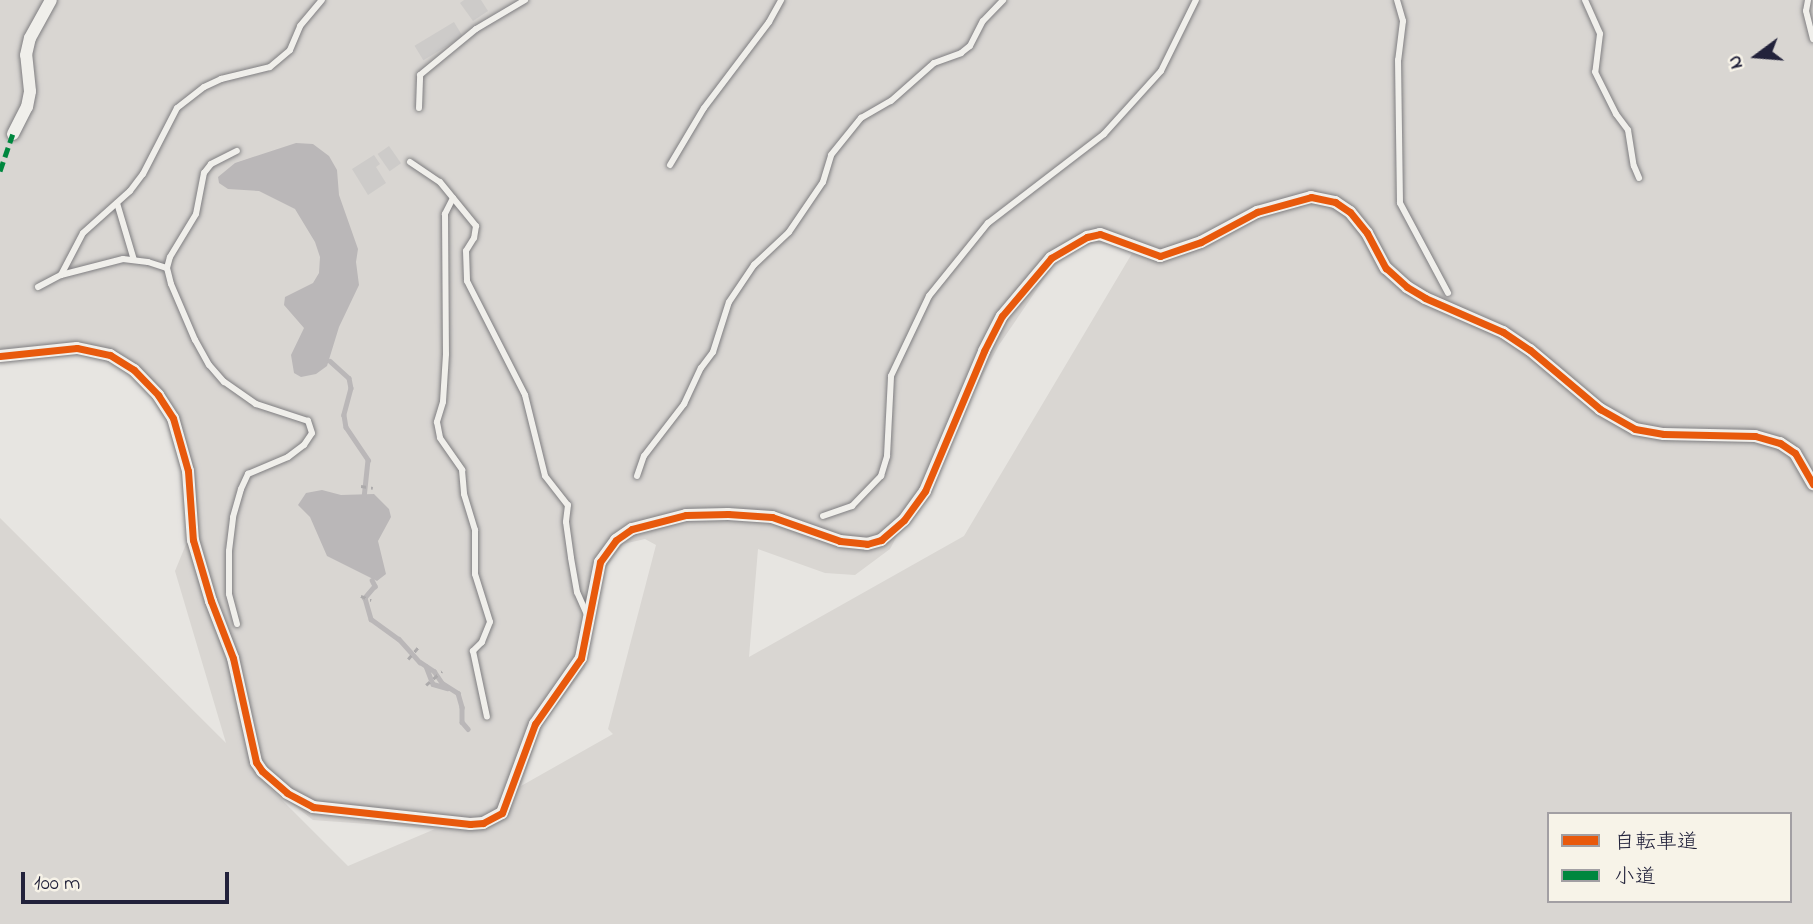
<!DOCTYPE html>
<meta charset="utf-8">
<style>
body{margin:0}
#map{position:relative;width:1813px;height:924px;overflow:hidden;background:#e7e5e1;font-family:"Indie Flower","Klee One",sans-serif}
div>[style]{position:absolute}
[style*='--x']{left:calc(var(--x)*1px);top:calc(var(--y)*1px);width:calc(var(--w)*1px);rotate:calc(var(--a)*1deg)}
.green>*{inset:0;background:#d9d6d2}
.water>*{inset:0;background:#bab7b8}
.stream>*{height:4.5px;margin:-2.25px;padding:0 2.25px;transform-origin:2.25px;border-radius:2.25px;background:#bab7b8}
.building>*{inset:0;background:#cdcbc9;transform-origin:0 0}
.path>*{height:2.5px;margin-top:-1.25px;transform-origin:0;background:repeating-linear-gradient(90deg,#acaaab 0 5px,transparent 0 10px)}
.roads{filter:drop-shadow(0 0 2px #7f7e81) drop-shadow(0 0 2px #7f7e81)}
.service>*{height:6px;margin:-3px;padding:0 3px;transform-origin:3px;border-radius:3px;background:#f0efeb}
.minor>*{height:12px;margin:-6px;padding:0 6px;transform-origin:6px;border-radius:6px;background:#f0efeb}
.quiet>*{height:5px;margin-top:-2.5px;transform-origin:0;background:repeating-linear-gradient(90deg,#00873e 0 10px,transparent 0 15px)}
.cycleway>*{height:7px;margin:-3.5px;padding:0 3.5px;transform-origin:3.5px;border-radius:3.5px;background:#e8590c}
span{translate:-50% -50%;white-space:nowrap;text-align:center;line-height:1.15;-webkit-text-stroke:5px #f7f3e8;paint-order:stroke}
.legend{position:absolute;left:1547px;top:812px;width:245px;height:91px;box-sizing:border-box;background:#f7f3e8;border:2px solid #a29fa3;margin:0;padding:9px 12px;list-style:none;font-size:21px;color:#22223b}
.legend li{display:flex;align-items:center;gap:14px;height:35px}
.legend b{width:35px;border:2px solid #a29fa3}
.north{position:absolute;left:1722px;top:21px;width:70px;height:70px;-webkit-text-stroke:5px #f7f3e8;paint-order:stroke;rotate:254deg;font-size:19px;font-weight:700;line-height:28px;text-align:center;color:#22223b}
.north::after{content:'';display:block;margin:auto;width:24px;height:32px;background:#22223b;clip-path:polygon(50% 0,100% 100%,50% 72%,0 100%)}
.scale{position:absolute;left:21px;top:872px;width:208px;height:32px;box-sizing:border-box;border:4px solid #22223b;border-top:0;padding-left:9px;font-size:21px;line-height:24px;white-space:nowrap;color:#22223b;-webkit-text-stroke:5px #f7f3e8;paint-order:stroke}
</style>
<div id="map">
<div class="green">
<i style="clip-path:polygon(evenodd,0 0,1813px 0,1813px 924px,0 924px,0 518px,226px 743px,175px 571px,196px 520px,193px 471px,151px 380px,125px 357px,85px 343px,0 354px,0 0,1090px 244px,1137px 245px,964px 536px,749px 657px,758px 549px,825px 573px,855px 575px,890px 549px,999px 345px,1057px 260px,1090px 244px,0 0,645px 539px,656px 545px,608px 729px,613px 734px,521px 786px,540px 728px,585px 668px,601px 575px,623px 544px,645px 539px,0 0,265px 783px,313px 820px,435px 829px,348px 866px,265px 783px,0 0,1549px 814px,1790px 814px,1790px 901px,1549px 901px,1549px 814px)"></i>
</div>
<div class="water">
<i style="clip-path:polygon(296px 143px,313px 144px,329px 156px,337px 170px,339px 195px,358px 249px,356px 262px,359px 285px,339px 327px,327px 366px,316px 374px,301px 377px,294px 373px,291px 355px,304px 328px,284px 305px,285px 297px,313px 283px,319px 273px,320px 257px,315px 242px,295px 209px,259px 191px,228px 189px,219px 183px,218px 177px,235px 163px)"></i>
<i style="clip-path:polygon(322px 490px,341px 495px,374px 494px,389px 509px,391px 517px,378px 541px,386px 574px,377px 581px,327px 556px,310px 517px,298px 505px,306px 493px)"></i>
</div>
<div class="stream">
<i style="--x:330;--y:361;--w:25;--a:42"></i>
<i style="--x:349;--y:378;--w:10;--a:79"></i>
<i style="--x:351;--y:388;--w:28;--a:105"></i>
<i style="--x:344;--y:415;--w:12;--a:81"></i>
<i style="--x:346;--y:427;--w:40;--a:56"></i>
<i style="--x:368;--y:460;--w:36;--a:96"></i>
<i style="--x:372;--y:580;--w:7;--a:63"></i>
<i style="--x:375;--y:586;--w:16;--a:130"></i>
<i style="--x:365;--y:598;--w:22;--a:74"></i>
<i style="--x:371;--y:619;--w:34;--a:36"></i>
<i style="--x:399;--y:639;--w:31;--a:48"></i>
<i style="--x:420;--y:662;--w:17;--a:33"></i>
<i style="--x:434;--y:671;--w:14;--a:56"></i>
<i style="--x:442;--y:683;--w:19;--a:32"></i>
<i style="--x:458;--y:693;--w:15;--a:74"></i>
<i style="--x:462;--y:707;--w:15;--a:90"></i>
<i style="--x:462;--y:722;--w:9;--a:49"></i>
<i style="--x:426;--y:666;--w:19;--a:69"></i>
<i style="--x:433;--y:684;--w:15;--a:16"></i>
</div>
<div class="building">
<i style="clip-path:polygon(464px 0,481px 0,488px 11px,473px 21px,460px 3px)"></i>
<i style="left:454px;top:22px;width:17px;height:46px;rotate:59deg"></i>
<i style="left:389px;top:146px;width:21px;height:14px;rotate:55deg"></i>
<i style="clip-path:polygon(374px 155px,380px 164px,376px 167px,386px 183px,368px 195px,352px 169px)"></i>
</div>
<div class="path">
<i style="--x:361;--y:486;--w:12;--a:9"></i>
<i style="--x:361;--y:596;--w:11;--a:22"></i>
<i style="--x:408;--y:659;--w:18;--a:-49"></i>
<i style="--x:426;--y:685;--w:21;--a:-41"></i>
</div>
<div class="roads">
<div class="service">
<i style="--x:1397;--y:0;--w:22;--a:74"></i>
<i style="--x:1403;--y:21;--w:39;--a:97"></i>
<i style="--x:1398;--y:60;--w:143;--a:89.2"></i>
<i style="--x:1400;--y:203;--w:102;--a:61.9"></i>
<i style="--x:1585;--y:0;--w:37;--a:66"></i>
<i style="--x:1600;--y:34;--w:38;--a:97"></i>
<i style="--x:1595;--y:72;--w:47;--a:63.4"></i>
<i style="--x:1616;--y:114;--w:20;--a:53"></i>
<i style="--x:1628;--y:130;--w:36;--a:81"></i>
<i style="--x:1634;--y:166;--w:13;--a:67"></i>
<i style="--x:1808;--y:0;--w:11;--a:100"></i>
<i style="--x:1806;--y:11;--w:29;--a:76"></i>
<i style="--x:419;--y:108;--w:33;--a:-88"></i>
<i style="--x:420;--y:75;--w:72;--a:-39.4"></i>
<i style="--x:476;--y:29;--w:57;--a:-30.6"></i>
<i style="--x:410;--y:162;--w:36;--a:34"></i>
<i style="--x:440;--y:182;--w:57;--a:50.7"></i>
<i style="--x:476;--y:226;--w:12;--a:99"></i>
<i style="--x:474;--y:238;--w:15;--a:122"></i>
<i style="--x:466;--y:251;--w:30;--a:88"></i>
<i style="--x:467;--y:281;--w:128;--a:63"></i>
<i style="--x:525;--y:395;--w:83;--a:76.1"></i>
<i style="--x:545;--y:476;--w:37;--a:52"></i>
<i style="--x:568;--y:505;--w:17;--a:97"></i>
<i style="--x:566;--y:522;--w:36;--a:82"></i>
<i style="--x:571;--y:558;--w:35;--a:80"></i>
<i style="--x:577;--y:592;--w:27;--a:66"></i>
<i style="--x:670;--y:165;--w:66;--a:-59.2"></i>
<i style="--x:704;--y:108;--w:108;--a:-52.9"></i>
<i style="--x:769;--y:22;--w:25;--a:-61"></i>
<i style="--x:453;--y:198;--w:18;--a:117"></i>
<i style="--x:445;--y:214;--w:140;--a:89.6"></i>
<i style="--x:446;--y:354;--w:48;--a:93.6"></i>
<i style="--x:443;--y:402;--w:21;--a:107"></i>
<i style="--x:437;--y:422;--w:16;--a:79"></i>
<i style="--x:440;--y:438;--w:39;--a:55"></i>
<i style="--x:462;--y:470;--w:24;--a:85"></i>
<i style="--x:464;--y:494;--w:38;--a:73"></i>
<i style="--x:475;--y:530;--w:44;--a:90"></i>
<i style="--x:475;--y:574;--w:50;--a:72.6"></i>
<i style="--x:490;--y:622;--w:22;--a:112"></i>
<i style="--x:482;--y:642;--w:13;--a:135"></i>
<i style="--x:473;--y:651;--w:67;--a:78"></i>
<i style="--x:117;--y:203;--w:59;--a:73.4"></i>
<i style="--x:61;--y:275;--w:47;--a:-62.4"></i>
<i style="--x:83;--y:233;--w:63;--a:-41.8"></i>
<i style="--x:130;--y:191;--w:21;--a:-53"></i>
<i style="--x:143;--y:174;--w:74;--a:-62.7"></i>
<i style="--x:177;--y:108;--w:34;--a:-38"></i>
<i style="--x:204;--y:87;--w:19;--a:-25"></i>
<i style="--x:221;--y:79;--w:50;--a:-13.8"></i>
<i style="--x:270;--y:67;--w:26;--a:-40"></i>
<i style="--x:290;--y:50;--w:26;--a:-67"></i>
<i style="--x:300;--y:26;--w:34;--a:-50"></i>
<i style="--x:38;--y:287;--w:26;--a:-28"></i>
<i style="--x:61;--y:275;--w:64;--a:-14.5"></i>
<i style="--x:123;--y:259;--w:25;--a:7"></i>
<i style="--x:148;--y:262;--w:20;--a:18"></i>
<i style="--x:637;--y:476;--w:21;--a:-71"></i>
<i style="--x:644;--y:456;--w:66;--a:-52.4"></i>
<i style="--x:684;--y:404;--w:40;--a:-65"></i>
<i style="--x:701;--y:368;--w:20;--a:-53"></i>
<i style="--x:713;--y:352;--w:52;--a:-72.3"></i>
<i style="--x:729;--y:302;--w:45;--a:-56"></i>
<i style="--x:754;--y:265;--w:48;--a:-43.3"></i>
<i style="--x:789;--y:232;--w:60;--a:-55.8"></i>
<i style="--x:823;--y:182;--w:28;--a:-73"></i>
<i style="--x:831;--y:155;--w:48;--a:-51"></i>
<i style="--x:861;--y:118;--w:34;--a:-30"></i>
<i style="--x:891;--y:101;--w:57;--a:-41.5"></i>
<i style="--x:934;--y:63;--w:29;--a:-20"></i>
<i style="--x:961;--y:53;--w:11;--a:-38"></i>
<i style="--x:970;--y:46;--w:28;--a:-63"></i>
<i style="--x:983;--y:21;--w:29;--a:-46"></i>
<i style="--x:823;--y:516;--w:31;--a:-19"></i>
<i style="--x:852;--y:506;--w:42;--a:-46"></i>
<i style="--x:881;--y:476;--w:21;--a:-73"></i>
<i style="--x:887;--y:456;--w:80;--a:-87.1"></i>
<i style="--x:891;--y:376;--w:89;--a:-64.6"></i>
<i style="--x:929;--y:296;--w:94;--a:-51.1"></i>
<i style="--x:988;--y:223;--w:146;--a:-37.5"></i>
<i style="--x:1104;--y:134;--w:85;--a:-47.9"></i>
<i style="--x:1161;--y:71;--w:79;--a:-63.8"></i>
<i style="--x:237;--y:624;--w:31;--a:-105"></i>
<i style="--x:229;--y:594;--w:43;--a:-90"></i>
<i style="--x:229;--y:551;--w:34;--a:-83"></i>
<i style="--x:233;--y:517;--w:29;--a:-74"></i>
<i style="--x:241;--y:489;--w:17;--a:-65"></i>
<i style="--x:248;--y:474;--w:43;--a:-23"></i>
<i style="--x:288;--y:457;--w:20;--a:-37"></i>
<i style="--x:304;--y:445;--w:14;--a:-56"></i>
<i style="--x:312;--y:433;--w:13;--a:-108"></i>
<i style="--x:308;--y:421;--w:55;--a:-161.9"></i>
<i style="--x:256;--y:404;--w:39;--a:-145"></i>
<i style="--x:224;--y:382;--w:23;--a:-131"></i>
<i style="--x:209;--y:365;--w:29;--a:-119"></i>
<i style="--x:195;--y:340;--w:61;--a:-113.2"></i>
<i style="--x:171;--y:284;--w:16;--a:-104"></i>
<i style="--x:167;--y:268;--w:11;--a:-75"></i>
<i style="--x:170;--y:257;--w:50;--a:-58.8"></i>
<i style="--x:196;--y:214;--w:42;--a:-79"></i>
<i style="--x:204;--y:173;--w:11;--a:-52"></i>
<i style="--x:211;--y:164;--w:29;--a:-27"></i>
</div>
<div class="minor">
<i style="--x:13;--y:134;--w:30;--a:-63"></i>
<i style="--x:27;--y:107;--w:16;--a:-79"></i>
<i style="--x:30;--y:91;--w:36;--a:-96"></i>
<i style="--x:26;--y:55;--w:17;--a:-77"></i>
<i style="--x:30;--y:38;--w:43;--a:-61.1"></i>
<i style="--x:0;--y:356;--w:77;--a:-5.9"></i>
<i style="--x:77;--y:348;--w:34;--a:12"></i>
<i style="--x:110;--y:355;--w:28;--a:32"></i>
<i style="--x:134;--y:370;--w:35;--a:46"></i>
<i style="--x:158;--y:395;--w:27;--a:57"></i>
<i style="--x:173;--y:418;--w:55;--a:74.2"></i>
<i style="--x:188;--y:471;--w:69;--a:85.9"></i>
<i style="--x:193;--y:540;--w:64;--a:73.6"></i>
<i style="--x:211;--y:601;--w:61;--a:68.9"></i>
<i style="--x:233;--y:658;--w:107;--a:77.5"></i>
<i style="--x:256;--y:762;--w:11;--a:56"></i>
<i style="--x:262;--y:771;--w:33;--a:41"></i>
<i style="--x:287;--y:793;--w:30;--a:28"></i>
<i style="--x:313;--y:807;--w:158;--a:6.2"></i>
<i style="--x:470;--y:824;--w:13;--a:-4"></i>
<i style="--x:483;--y:823;--w:21;--a:-28"></i>
<i style="--x:502;--y:813;--w:95;--a:-69.7"></i>
<i style="--x:535;--y:724;--w:80;--a:-55.1"></i>
<i style="--x:581;--y:658;--w:98;--a:-78.8"></i>
<i style="--x:600;--y:562;--w:27;--a:-54"></i>
<i style="--x:616;--y:540;--w:19;--a:-35"></i>
<i style="--x:632;--y:529;--w:56;--a:-14.5"></i>
<i style="--x:686;--y:515;--w:42;--a:-1.4"></i>
<i style="--x:728;--y:514;--w:44;--a:3.9"></i>
<i style="--x:772;--y:517;--w:72;--a:19.4"></i>
<i style="--x:840;--y:541;--w:27;--a:6"></i>
<i style="--x:867;--y:544;--w:15;--a:-16"></i>
<i style="--x:881;--y:540;--w:30;--a:-41"></i>
<i style="--x:904;--y:520;--w:36;--a:-54"></i>
<i style="--x:925;--y:491;--w:152;--a:-67.1"></i>
<i style="--x:984;--y:351;--w:39;--a:-63"></i>
<i style="--x:1002;--y:316;--w:76;--a:-49.8"></i>
<i style="--x:1051;--y:258;--w:42;--a:-30.3"></i>
<i style="--x:1087;--y:237;--w:13;--a:-13"></i>
<i style="--x:1100;--y:234;--w:64;--a:20.1"></i>
<i style="--x:1160;--y:256;--w:43;--a:-18.9"></i>
<i style="--x:1201;--y:242;--w:64;--a:-28.2"></i>
<i style="--x:1257;--y:212;--w:56;--a:-15.5"></i>
<i style="--x:1311;--y:197;--w:25;--a:12"></i>
<i style="--x:1335;--y:202;--w:18;--a:34"></i>
<i style="--x:1350;--y:212;--w:27;--a:51"></i>
<i style="--x:1367;--y:233;--w:40;--a:62"></i>
<i style="--x:1386;--y:268;--w:28;--a:42"></i>
<i style="--x:1407;--y:287;--w:21;--a:31"></i>
<i style="--x:1425;--y:298;--w:85;--a:23.6"></i>
<i style="--x:1503;--y:332;--w:32;--a:34"></i>
<i style="--x:1530;--y:350;--w:92;--a:40.1"></i>
<i style="--x:1600;--y:409;--w:40;--a:29.7"></i>
<i style="--x:1635;--y:429;--w:29;--a:10"></i>
<i style="--x:1664;--y:434;--w:91;--a:1.3"></i>
<i style="--x:1755;--y:436;--w:26;--a:16"></i>
<i style="--x:1780;--y:443;--w:18;--a:34"></i>
<i style="--x:1795;--y:453;--w:36;--a:60"></i>
</div>
</div>
<div class="quiet">
<i style="--x:0;--y:171;--w:39;--a:-71"></i>
</div>
<div class="cycleway">
<i style="--x:0;--y:356;--w:77;--a:-5.9"></i>
<i style="--x:77;--y:348;--w:34;--a:12"></i>
<i style="--x:110;--y:355;--w:28;--a:32"></i>
<i style="--x:134;--y:370;--w:35;--a:46"></i>
<i style="--x:158;--y:395;--w:27;--a:57"></i>
<i style="--x:173;--y:418;--w:55;--a:74.2"></i>
<i style="--x:188;--y:471;--w:69;--a:85.9"></i>
<i style="--x:193;--y:540;--w:64;--a:73.6"></i>
<i style="--x:211;--y:601;--w:61;--a:68.9"></i>
<i style="--x:233;--y:658;--w:107;--a:77.5"></i>
<i style="--x:256;--y:762;--w:11;--a:56"></i>
<i style="--x:262;--y:771;--w:33;--a:41"></i>
<i style="--x:287;--y:793;--w:30;--a:28"></i>
<i style="--x:313;--y:807;--w:158;--a:6.2"></i>
<i style="--x:470;--y:824;--w:13;--a:-4"></i>
<i style="--x:483;--y:823;--w:21;--a:-28"></i>
<i style="--x:502;--y:813;--w:95;--a:-69.7"></i>
<i style="--x:535;--y:724;--w:80;--a:-55.1"></i>
<i style="--x:581;--y:658;--w:98;--a:-78.8"></i>
<i style="--x:600;--y:562;--w:27;--a:-54"></i>
<i style="--x:616;--y:540;--w:19;--a:-35"></i>
<i style="--x:632;--y:529;--w:56;--a:-14.5"></i>
<i style="--x:686;--y:515;--w:42;--a:-1.4"></i>
<i style="--x:728;--y:514;--w:44;--a:3.9"></i>
<i style="--x:772;--y:517;--w:72;--a:19.4"></i>
<i style="--x:840;--y:541;--w:27;--a:6"></i>
<i style="--x:867;--y:544;--w:15;--a:-16"></i>
<i style="--x:881;--y:540;--w:30;--a:-41"></i>
<i style="--x:904;--y:520;--w:36;--a:-54"></i>
<i style="--x:925;--y:491;--w:152;--a:-67.1"></i>
<i style="--x:984;--y:351;--w:39;--a:-63"></i>
<i style="--x:1002;--y:316;--w:76;--a:-49.8"></i>
<i style="--x:1051;--y:258;--w:42;--a:-30.3"></i>
<i style="--x:1087;--y:237;--w:13;--a:-13"></i>
<i style="--x:1100;--y:234;--w:64;--a:20.1"></i>
<i style="--x:1160;--y:256;--w:43;--a:-18.9"></i>
<i style="--x:1201;--y:242;--w:64;--a:-28.2"></i>
<i style="--x:1257;--y:212;--w:56;--a:-15.5"></i>
<i style="--x:1311;--y:197;--w:25;--a:12"></i>
<i style="--x:1335;--y:202;--w:18;--a:34"></i>
<i style="--x:1350;--y:212;--w:27;--a:51"></i>
<i style="--x:1367;--y:233;--w:40;--a:62"></i>
<i style="--x:1386;--y:268;--w:28;--a:42"></i>
<i style="--x:1407;--y:287;--w:21;--a:31"></i>
<i style="--x:1425;--y:298;--w:85;--a:23.6"></i>
<i style="--x:1503;--y:332;--w:32;--a:34"></i>
<i style="--x:1530;--y:350;--w:92;--a:40.1"></i>
<i style="--x:1600;--y:409;--w:40;--a:29.7"></i>
<i style="--x:1635;--y:429;--w:29;--a:10"></i>
<i style="--x:1664;--y:434;--w:91;--a:1.3"></i>
<i style="--x:1755;--y:436;--w:26;--a:16"></i>
<i style="--x:1780;--y:443;--w:18;--a:34"></i>
<i style="--x:1795;--y:453;--w:36;--a:60"></i>
</div>
<ul class="legend">
<li><b style="height:9px;background:#e8590c"></b>自転車道</li>
<li><b style="height:9px;background:#00873e"></b>小道</li>
</ul>
<div class="north">N</div>
<div class="scale">100 m</div>
</div>
